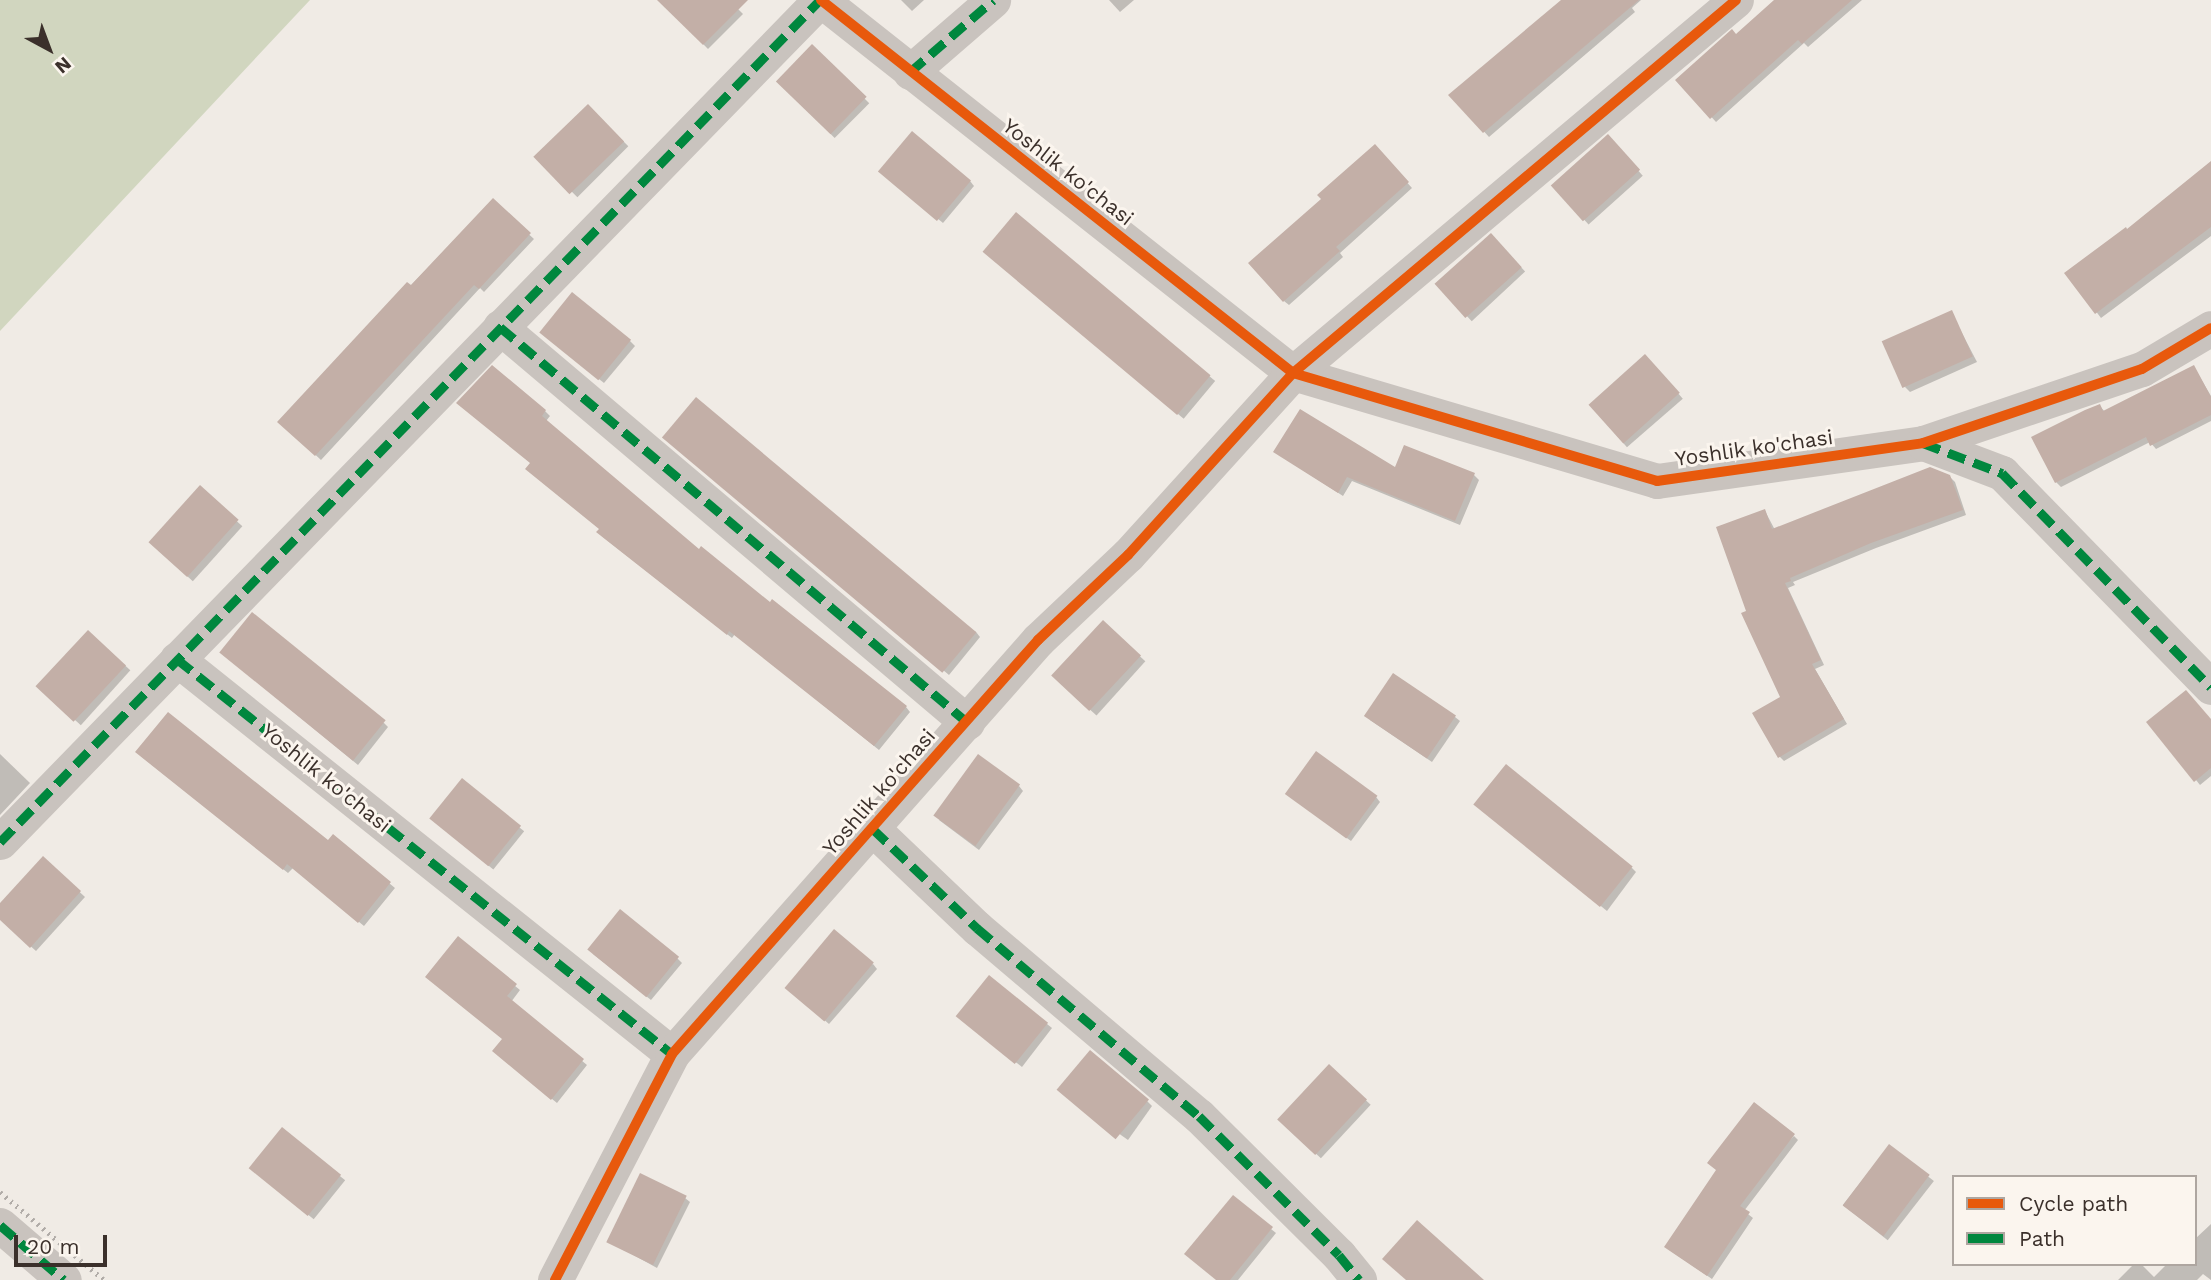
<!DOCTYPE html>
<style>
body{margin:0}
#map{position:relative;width:2211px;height:1280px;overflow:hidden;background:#f0ebe5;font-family:"Work Sans",sans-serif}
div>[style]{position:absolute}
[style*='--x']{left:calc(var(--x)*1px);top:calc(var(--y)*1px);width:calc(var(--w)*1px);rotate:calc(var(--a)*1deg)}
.green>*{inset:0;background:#d1d6bf}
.shadow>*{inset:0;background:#0003;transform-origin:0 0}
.building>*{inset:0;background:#c3afa7;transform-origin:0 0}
.minor>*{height:35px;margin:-17.5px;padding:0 17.5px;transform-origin:17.5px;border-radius:17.5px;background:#c9c3be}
.rail>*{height:5px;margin-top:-2.5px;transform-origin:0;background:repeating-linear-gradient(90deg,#b1aca8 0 2px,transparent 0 7px)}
.quiet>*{height:9px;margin-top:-4.5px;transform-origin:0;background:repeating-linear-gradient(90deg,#00873e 0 18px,transparent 0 27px)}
.cycleway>*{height:10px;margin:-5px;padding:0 5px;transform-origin:5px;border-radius:5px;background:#e8590c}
span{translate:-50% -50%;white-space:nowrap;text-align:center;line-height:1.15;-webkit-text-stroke:6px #fbf5ee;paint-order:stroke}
.street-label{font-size:21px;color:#3b302b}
.legend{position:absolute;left:1952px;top:1175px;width:245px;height:91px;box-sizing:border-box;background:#fbf5ee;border:2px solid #aea6a0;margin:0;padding:9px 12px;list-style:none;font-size:21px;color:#3b302b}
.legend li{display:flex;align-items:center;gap:14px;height:35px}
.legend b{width:35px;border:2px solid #aea6a0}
.north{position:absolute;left:14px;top:14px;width:70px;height:70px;-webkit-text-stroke:5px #fbf5ee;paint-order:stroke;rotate:139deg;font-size:19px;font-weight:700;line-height:28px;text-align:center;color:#3b302b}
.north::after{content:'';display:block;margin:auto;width:24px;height:32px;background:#3b302b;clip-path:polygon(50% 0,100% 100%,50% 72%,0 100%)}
.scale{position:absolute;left:14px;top:1235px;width:93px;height:32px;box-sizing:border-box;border:4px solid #3b302b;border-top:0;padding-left:9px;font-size:21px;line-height:24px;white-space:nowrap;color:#3b302b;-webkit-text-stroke:5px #fbf5ee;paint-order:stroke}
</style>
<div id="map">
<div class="green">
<i style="clip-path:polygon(0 0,310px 0,0 331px)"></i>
</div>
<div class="shadow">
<i style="clip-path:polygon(660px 0,729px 0,743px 14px,708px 49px)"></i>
<i style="clip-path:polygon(901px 0,924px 0,912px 11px)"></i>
<i style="clip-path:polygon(1109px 0,1134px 0,1120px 12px)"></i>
<i style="clip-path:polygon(1563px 0,1641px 0,1632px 8px,1635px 12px,1489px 137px,1451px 95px)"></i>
<i style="clip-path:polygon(1777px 0,1862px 0,1808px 47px,1804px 43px,1716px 122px,1678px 80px,1737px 36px)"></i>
<i style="left:812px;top:46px;width:81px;height:49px;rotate:45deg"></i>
<i style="left:588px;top:106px;width:57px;height:72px;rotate:45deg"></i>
<i style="left:1608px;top:137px;width:52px;height:73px;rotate:48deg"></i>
<i style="clip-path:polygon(1374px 146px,1412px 188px,1340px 253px,1343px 257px,1289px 305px,1284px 301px,1323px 199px)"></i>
<i style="clip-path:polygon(2211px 164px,2211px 236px,2101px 318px,2067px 273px,2127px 231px)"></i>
<i style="clip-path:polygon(886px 176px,970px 181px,974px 186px,943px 223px)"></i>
<i style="clip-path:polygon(493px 201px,534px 239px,484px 292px,480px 288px,321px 460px,279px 421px)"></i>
<i style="left:1016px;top:214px;width:260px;height:49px;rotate:40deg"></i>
<i style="left:1491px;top:235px;width:50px;height:73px;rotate:47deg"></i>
<i style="clip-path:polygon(1951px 312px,1977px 362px,1910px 392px,1905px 387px)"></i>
<i style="clip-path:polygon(546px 337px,630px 341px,635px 346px,604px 383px)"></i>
<i style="left:1650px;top:361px;width:50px;height:74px;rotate:49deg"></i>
<i style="clip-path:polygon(2194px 367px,2211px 396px,2211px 421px,2156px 449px,2150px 442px,2061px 487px,2056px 482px,2100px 406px,2105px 412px)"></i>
<i style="clip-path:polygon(492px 368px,545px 411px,550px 416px,546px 421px,699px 552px,906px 707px,910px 712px,879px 750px,735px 634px,732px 638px,603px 537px,600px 529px,532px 464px)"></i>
<i style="clip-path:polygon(670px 442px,976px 632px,980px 637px,949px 675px)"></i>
<i style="clip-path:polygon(1275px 452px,1396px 469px,1474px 475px,1479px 480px,1460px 525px,1352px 481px,1343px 496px)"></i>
<i style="clip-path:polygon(1949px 476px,1955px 482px,1966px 515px,1876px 548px,1793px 582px,1795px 585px,1788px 588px,1824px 665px,1815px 669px,1847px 724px,1784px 761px,1780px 757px,1783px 697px,1749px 611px,1765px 511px,1775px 530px)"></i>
<i style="left:200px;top:488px;width:57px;height:74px;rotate:42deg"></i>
<i style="left:1103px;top:623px;width:57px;height:73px;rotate:42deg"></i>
<i style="left:88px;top:632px;width:57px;height:74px;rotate:42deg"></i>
<i style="clip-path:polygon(223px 654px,384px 723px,388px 727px,358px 765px)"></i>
<i style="clip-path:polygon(1455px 717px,1460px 721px,1432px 762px,1370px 720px)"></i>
<i style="clip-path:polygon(2211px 722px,2211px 776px,2200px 785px,2196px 780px)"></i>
<i style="clip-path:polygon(0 754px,30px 783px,0 815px)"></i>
<i style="clip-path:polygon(142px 757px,328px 842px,333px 837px,395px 888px,364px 926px,293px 868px,288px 873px)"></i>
<i style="left:462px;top:781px;width:80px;height:49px;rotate:39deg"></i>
<i style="clip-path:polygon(1019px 786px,1023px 791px,979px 850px,939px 820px)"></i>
<i style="clip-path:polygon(1291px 797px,1376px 797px,1380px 802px,1351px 841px)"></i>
<i style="clip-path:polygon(1482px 810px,1632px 868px,1636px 872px,1607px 911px)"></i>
<i style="clip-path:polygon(43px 858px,85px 897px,36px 951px,0 919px,0 906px)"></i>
<i style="clip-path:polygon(458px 939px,520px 990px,511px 1002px,587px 1065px,557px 1103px,499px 1056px,504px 1040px)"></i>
<i style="clip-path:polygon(593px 954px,677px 958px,682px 963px,651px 1000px)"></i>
<i style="clip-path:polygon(873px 964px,877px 969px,829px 1024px,791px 991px)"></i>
<i style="clip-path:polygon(963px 1021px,1047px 1024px,1052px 1028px,1022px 1067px)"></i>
<i style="left:1329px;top:1066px;width:57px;height:73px;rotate:43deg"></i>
<i style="clip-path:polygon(1067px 1097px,1147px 1101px,1152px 1106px,1128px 1140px)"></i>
<i style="left:283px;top:1130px;width:80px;height:50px;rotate:39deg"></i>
<i style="clip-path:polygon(1794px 1136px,1798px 1140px,1744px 1211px,1753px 1218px,1712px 1279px,1671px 1251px)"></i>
<i style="left:1889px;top:1146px;width:57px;height:75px;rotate:38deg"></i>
<i style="clip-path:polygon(685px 1198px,690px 1202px,657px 1268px,608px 1241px)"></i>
<i style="clip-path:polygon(2211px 1224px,2211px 1280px,2203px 1274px,2197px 1280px,2118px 1280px,2134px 1264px,2141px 1264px,2154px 1277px,2167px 1264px,2195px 1264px,2195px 1239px)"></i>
<i style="clip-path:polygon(1271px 1229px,1276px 1233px,1238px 1280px,1218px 1280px)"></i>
</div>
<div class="building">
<i style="clip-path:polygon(657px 0,748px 0,703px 45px)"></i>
<i style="clip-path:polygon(1561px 0,1639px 0,1483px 133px,1448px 95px)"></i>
<i style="clip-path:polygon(1774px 0,1852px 0,1802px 44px,1798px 40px,1710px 119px,1675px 80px,1732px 29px,1736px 34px)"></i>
<i style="left:812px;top:44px;width:76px;height:52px;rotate:44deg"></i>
<i style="left:588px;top:104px;width:52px;height:76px;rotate:46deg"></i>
<i style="left:912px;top:131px;width:77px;height:53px;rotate:40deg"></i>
<i style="left:1608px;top:134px;width:48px;height:77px;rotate:48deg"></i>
<i style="clip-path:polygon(1375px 144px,1409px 182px,1336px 247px,1340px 251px,1283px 302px,1248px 263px,1321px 199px,1317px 195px)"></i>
<i style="clip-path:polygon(2211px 161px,2211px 227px,2095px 314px,2064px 273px,2126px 227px,2127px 229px)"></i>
<i style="clip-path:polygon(493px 198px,531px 233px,479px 289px,474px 285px,315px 456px,277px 422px,407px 282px,411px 285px)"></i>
<i style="left:1016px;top:212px;width:254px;height:52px;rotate:40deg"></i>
<i style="left:1491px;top:233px;width:46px;height:76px;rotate:48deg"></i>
<i style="left:572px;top:292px;width:76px;height:52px;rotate:39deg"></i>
<i style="left:1952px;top:310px;width:51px;height:77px;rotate:66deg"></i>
<i style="left:1645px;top:354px;width:52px;height:76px;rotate:48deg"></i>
<i style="clip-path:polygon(492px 365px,546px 410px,542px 416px,699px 549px,701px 546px,770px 602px,772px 599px,907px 706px,874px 746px,729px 631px,727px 635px,596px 532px,599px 529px,525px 469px,530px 463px,456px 403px)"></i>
<i style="clip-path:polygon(2194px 365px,2211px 397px,2211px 415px,2150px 446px,2146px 437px,2055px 483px,2031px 437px,2085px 410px,2100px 404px,2103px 411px)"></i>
<i style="left:696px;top:397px;width:366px;height:53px;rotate:40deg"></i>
<i style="clip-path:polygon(1300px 409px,1395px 467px,1404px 445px,1475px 473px,1455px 521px,1347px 477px,1338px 493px,1273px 452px)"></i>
<i style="clip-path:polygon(1930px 467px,1950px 475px,1963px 510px,1871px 543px,1790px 578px,1791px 581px,1785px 583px,1821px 660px,1812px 664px,1844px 719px,1778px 758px,1752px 713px,1780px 697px,1741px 613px,1746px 611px,1716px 527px,1765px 509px,1772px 529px)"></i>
<i style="left:200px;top:485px;width:52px;height:77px;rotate:42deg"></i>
<i style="left:252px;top:612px;width:172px;height:52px;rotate:39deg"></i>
<i style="left:1103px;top:620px;width:52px;height:76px;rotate:43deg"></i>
<i style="left:88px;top:630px;width:52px;height:77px;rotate:43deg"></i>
<i style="left:1393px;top:673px;width:76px;height:52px;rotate:34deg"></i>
<i style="clip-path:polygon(2186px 690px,2211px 719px,2211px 768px,2194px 782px,2146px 722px)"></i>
<i style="clip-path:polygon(168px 712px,328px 840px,333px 834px,391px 882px,358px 923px,287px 864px,283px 870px,135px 752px)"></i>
<i style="left:1316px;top:751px;width:76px;height:53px;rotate:36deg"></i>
<i style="left:978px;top:754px;width:52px;height:76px;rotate:36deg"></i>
<i style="left:1506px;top:764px;width:163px;height:52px;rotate:39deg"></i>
<i style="left:462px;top:778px;width:76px;height:52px;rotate:39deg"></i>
<i style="clip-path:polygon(43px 856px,81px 891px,30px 948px,0 920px,0 903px)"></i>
<i style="left:620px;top:909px;width:76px;height:52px;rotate:39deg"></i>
<i style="left:834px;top:929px;width:52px;height:77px;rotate:40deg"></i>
<i style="clip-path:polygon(458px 936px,517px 984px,507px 996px,584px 1059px,551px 1100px,492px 1051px,502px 1039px,425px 977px)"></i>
<i style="left:989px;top:975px;width:76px;height:53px;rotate:39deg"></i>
<i style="left:1090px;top:1050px;width:77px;height:52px;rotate:40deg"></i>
<i style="left:1329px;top:1064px;width:52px;height:76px;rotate:43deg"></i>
<i style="clip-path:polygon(1754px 1102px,1795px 1134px,1740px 1206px,1750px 1212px,1707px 1276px,1664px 1247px,1716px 1170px,1707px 1163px)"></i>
<i style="left:282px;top:1127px;width:76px;height:53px;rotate:39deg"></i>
<i style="left:1889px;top:1144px;width:51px;height:77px;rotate:37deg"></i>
<i style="left:640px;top:1173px;width:52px;height:77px;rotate:26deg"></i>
<i style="clip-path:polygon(1233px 1195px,1273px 1227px,1230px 1280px,1216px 1280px,1184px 1254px)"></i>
<i style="clip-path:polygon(1417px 1220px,1484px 1280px,1406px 1280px,1382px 1259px)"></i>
</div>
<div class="minor">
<i style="--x:821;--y:0;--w:602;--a:38.32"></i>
<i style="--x:1293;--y:373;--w:380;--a:16.5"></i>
<i style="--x:1657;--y:481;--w:269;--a:-8.1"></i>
<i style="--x:1923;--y:443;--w:231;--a:-18.7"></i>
<i style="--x:2142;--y:369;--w:80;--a:-30.7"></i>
<i style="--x:910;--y:72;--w:110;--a:-40.9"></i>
<i style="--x:500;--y:327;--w:612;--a:40.23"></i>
<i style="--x:1923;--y:443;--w:85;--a:20.8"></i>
<i style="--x:2002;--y:473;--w:299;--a:45.7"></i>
<i style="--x:177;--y:659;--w:633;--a:38.59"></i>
<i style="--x:873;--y:829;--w:144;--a:43.6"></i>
<i style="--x:977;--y:928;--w:291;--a:40.3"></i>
<i style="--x:1199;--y:1116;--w:197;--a:44.8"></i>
<i style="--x:1339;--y:1255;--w:32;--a:51"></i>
<i style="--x:0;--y:842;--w:1175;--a:-45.76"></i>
<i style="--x:0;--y:1225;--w:84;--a:40.7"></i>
<i style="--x:555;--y:1280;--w:254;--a:-62.6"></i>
<i style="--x:672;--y:1054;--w:553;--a:-48.52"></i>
<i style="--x:1038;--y:640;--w:124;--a:-43.4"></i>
<i style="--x:1128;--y:555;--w:246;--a:-47.8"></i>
<i style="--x:1293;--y:373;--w:579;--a:-40.1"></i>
</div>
<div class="rail">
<i style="--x:0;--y:1192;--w:136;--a:40.2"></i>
</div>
<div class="quiet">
<i style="--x:910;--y:72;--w:110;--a:-40.9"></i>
<i style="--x:500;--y:327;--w:612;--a:40.23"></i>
<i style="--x:1923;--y:443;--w:85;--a:20.8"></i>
<i style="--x:2002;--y:473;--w:299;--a:45.7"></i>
<i style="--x:177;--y:659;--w:633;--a:38.59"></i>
<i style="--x:873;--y:829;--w:144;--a:43.6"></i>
<i style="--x:977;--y:928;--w:291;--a:40.3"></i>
<i style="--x:1199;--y:1116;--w:197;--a:44.8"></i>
<i style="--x:1339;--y:1255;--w:32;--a:51"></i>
<i style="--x:0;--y:842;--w:1175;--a:-45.76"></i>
<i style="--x:0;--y:1225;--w:84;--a:40.7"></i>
</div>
<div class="cycleway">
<i style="--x:821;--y:0;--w:602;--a:38.32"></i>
<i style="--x:1293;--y:373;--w:380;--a:16.5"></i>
<i style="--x:1657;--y:481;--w:269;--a:-8.1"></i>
<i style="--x:1923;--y:443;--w:231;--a:-18.7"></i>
<i style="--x:2142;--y:369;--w:80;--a:-30.7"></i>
<i style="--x:555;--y:1280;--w:254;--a:-62.6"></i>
<i style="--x:672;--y:1054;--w:553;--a:-48.52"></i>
<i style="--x:1038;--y:640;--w:124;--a:-43.4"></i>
<i style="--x:1128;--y:555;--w:246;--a:-47.8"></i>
<i style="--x:1293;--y:373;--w:579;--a:-40.1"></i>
</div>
<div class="street-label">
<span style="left:1068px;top:172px;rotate:38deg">Yoshlik ko'chasi</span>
<span style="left:1754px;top:448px;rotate:-8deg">Yoshlik ko'chasi</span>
<span style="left:326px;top:778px;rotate:39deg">Yoshlik ko'chasi</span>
<span style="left:879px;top:792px;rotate:-49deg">Yoshlik ko'chasi</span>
</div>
<ul class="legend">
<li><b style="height:9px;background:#e8590c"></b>Cycle path</li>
<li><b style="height:9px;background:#00873e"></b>Path</li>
</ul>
<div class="north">N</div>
<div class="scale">20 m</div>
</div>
